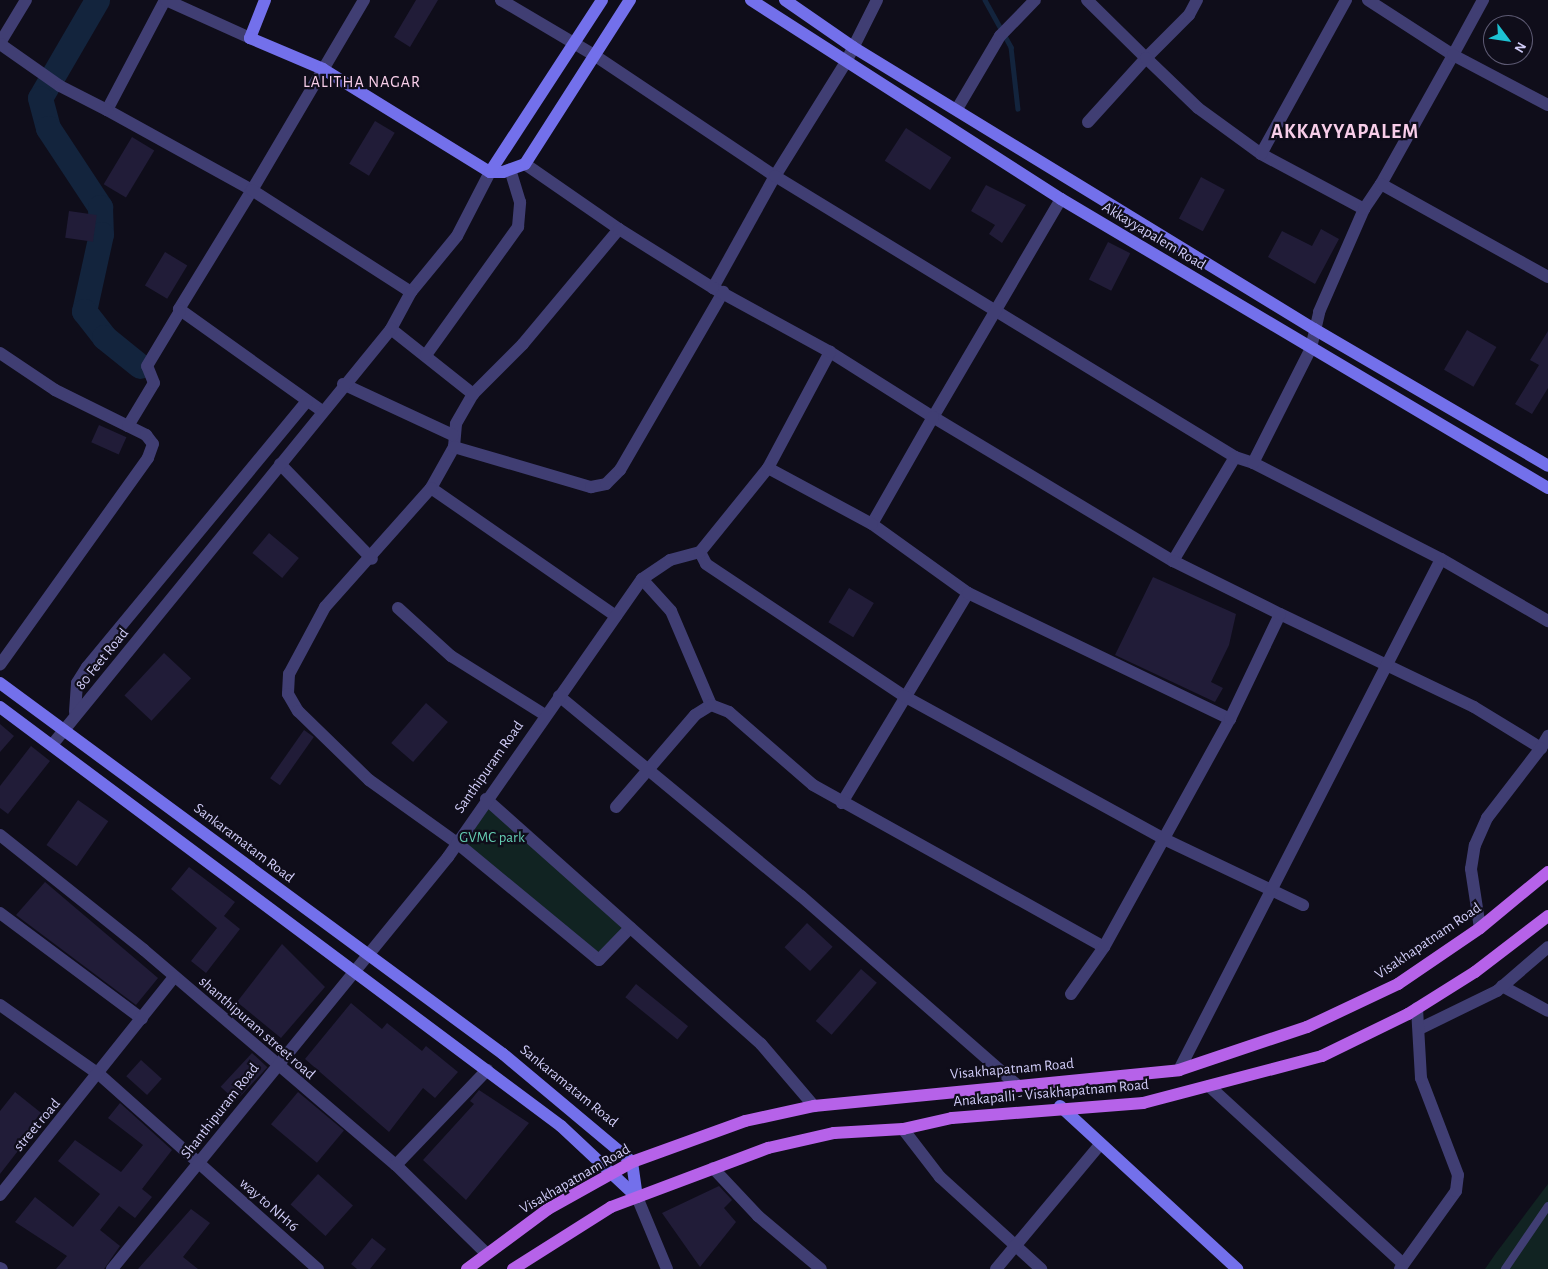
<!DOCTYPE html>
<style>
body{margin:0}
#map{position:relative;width:1548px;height:1269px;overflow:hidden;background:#0f0d1a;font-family:"Alegreya Sans",sans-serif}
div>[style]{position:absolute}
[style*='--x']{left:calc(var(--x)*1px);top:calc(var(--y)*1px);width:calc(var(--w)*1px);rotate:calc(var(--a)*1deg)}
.green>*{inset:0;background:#112322}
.stream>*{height:4.5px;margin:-2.25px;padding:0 2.25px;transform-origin:2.25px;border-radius:2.25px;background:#13243d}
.river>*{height:25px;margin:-12.5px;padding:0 12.5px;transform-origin:12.5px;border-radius:12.5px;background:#13243d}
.building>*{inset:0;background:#211c38;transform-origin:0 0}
.lane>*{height:8px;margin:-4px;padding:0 4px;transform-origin:4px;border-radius:4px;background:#403e73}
.street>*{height:12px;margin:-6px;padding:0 6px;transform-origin:6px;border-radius:6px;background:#403e73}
.secondary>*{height:12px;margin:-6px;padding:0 6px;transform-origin:6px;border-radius:6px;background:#7370eb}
.primary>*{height:12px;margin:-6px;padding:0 6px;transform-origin:6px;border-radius:6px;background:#b662e9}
span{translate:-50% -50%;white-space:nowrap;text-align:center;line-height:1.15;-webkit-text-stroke:4.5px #0f0d1a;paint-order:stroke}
.street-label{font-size:15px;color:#d1cdf8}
.park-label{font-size:15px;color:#64cdb2}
.neighbourhood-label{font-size:16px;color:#f8cee9;letter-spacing:1px}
.district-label{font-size:20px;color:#f8cee9;font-weight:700;letter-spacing:1px}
.north{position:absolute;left:1483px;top:15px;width:50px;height:50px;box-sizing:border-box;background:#0f0d1a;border:1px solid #5d5a73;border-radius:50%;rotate:121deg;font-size:14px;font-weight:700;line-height:20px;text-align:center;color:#d1cdf8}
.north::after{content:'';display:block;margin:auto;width:18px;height:22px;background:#1dc2d3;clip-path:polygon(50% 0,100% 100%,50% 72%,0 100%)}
</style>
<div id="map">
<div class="green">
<i style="clip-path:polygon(486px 799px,630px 928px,599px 960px,457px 843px)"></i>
<i style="clip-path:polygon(1548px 1184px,1548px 1269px,1485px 1269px,1496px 1253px)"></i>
</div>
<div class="stream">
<i style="--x:985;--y:0;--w:54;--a:61"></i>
<i style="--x:1011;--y:47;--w:62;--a:83.6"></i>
</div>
<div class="river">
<i style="--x:97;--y:0;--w:113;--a:120.2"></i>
<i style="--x:40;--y:98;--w:31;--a:75"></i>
<i style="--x:48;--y:128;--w:95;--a:56.6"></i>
<i style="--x:100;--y:207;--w:27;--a:88"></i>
<i style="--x:101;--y:234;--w:79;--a:102.4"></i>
<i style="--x:84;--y:311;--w:33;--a:52"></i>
<i style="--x:104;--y:337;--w:46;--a:38.9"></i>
</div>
<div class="building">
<i style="clip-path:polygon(416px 0,438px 0,410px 47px,394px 37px)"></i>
<i style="left:375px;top:121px;width:23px;height:50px;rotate:31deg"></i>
<i style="left:906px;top:128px;width:54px;height:39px;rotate:33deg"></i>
<i style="left:132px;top:137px;width:26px;height:55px;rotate:31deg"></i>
<i style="left:1201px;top:177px;width:27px;height:47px;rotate:28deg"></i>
<i style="clip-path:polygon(986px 185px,1026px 205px,1002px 243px,989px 234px,995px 225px,971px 211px)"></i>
<i style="left:69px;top:211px;width:28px;height:27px;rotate:8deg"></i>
<i style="clip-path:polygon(1321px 229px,1339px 239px,1315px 284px,1268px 257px,1282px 231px,1312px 246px)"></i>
<i style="left:1108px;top:242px;width:25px;height:42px;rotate:27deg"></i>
<i style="left:165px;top:252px;width:26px;height:39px;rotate:31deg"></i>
<i style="left:1467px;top:330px;width:34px;height:46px;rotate:30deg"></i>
<i style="clip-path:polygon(1548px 331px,1548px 388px,1532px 414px,1515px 404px,1539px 365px,1530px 360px)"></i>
<i style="left:99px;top:425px;width:30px;height:19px;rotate:24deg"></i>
<i style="left:269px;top:533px;width:39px;height:26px;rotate:40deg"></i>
<i style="clip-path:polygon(1153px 577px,1236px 614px,1229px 645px,1211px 682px,1223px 688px,1215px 702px,1115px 655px)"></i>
<i style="left:849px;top:588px;width:29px;height:40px;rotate:31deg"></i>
<i style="left:164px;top:653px;width:37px;height:58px;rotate:43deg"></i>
<i style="left:426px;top:703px;width:29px;height:53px;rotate:41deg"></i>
<i style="clip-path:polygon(0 724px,14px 736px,0 752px)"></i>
<i style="left:304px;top:730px;width:12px;height:59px;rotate:35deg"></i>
<i style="clip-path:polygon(31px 746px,50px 761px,8px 814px,0 808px,0 786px)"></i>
<i style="left:78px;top:800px;width:37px;height:55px;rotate:35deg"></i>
<i style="clip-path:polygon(189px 867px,235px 902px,224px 916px,240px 929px,206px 973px,191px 961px,217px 928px,171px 889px)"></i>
<i style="clip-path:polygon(45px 882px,158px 978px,136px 1005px,16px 915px)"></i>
<i style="left:807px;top:923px;width:35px;height:33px;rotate:43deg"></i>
<i style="clip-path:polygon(282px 944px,325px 987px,281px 1038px,237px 1002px)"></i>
<i style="left:861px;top:969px;width:21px;height:69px;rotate:41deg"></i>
<i style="left:636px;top:984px;width:67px;height:17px;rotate:39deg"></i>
<i style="clip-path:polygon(351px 1003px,382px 1029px,387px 1023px,422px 1051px,426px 1046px,458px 1072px,435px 1098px,423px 1088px,389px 1132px,305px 1059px)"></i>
<i style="left:252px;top:1053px;width:21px;height:46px;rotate:43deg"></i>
<i style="left:141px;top:1060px;width:28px;height:22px;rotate:42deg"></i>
<i style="clip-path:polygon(479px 1090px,529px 1123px,466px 1200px,423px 1160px,474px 1104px,470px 1101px)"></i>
<i style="clip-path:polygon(15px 1092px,45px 1116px,0 1174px,0 1111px)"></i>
<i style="left:298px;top:1092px;width:60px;height:42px;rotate:40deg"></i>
<i style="clip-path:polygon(120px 1103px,172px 1150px,142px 1189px,152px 1197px,135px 1218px,119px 1206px,100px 1230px,120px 1246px,104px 1269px,56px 1269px,67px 1256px,15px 1222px,35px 1197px,73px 1227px,100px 1194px,58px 1161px,75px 1140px,121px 1172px,143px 1145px,108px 1118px)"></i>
<i style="left:318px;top:1174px;width:47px;height:41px;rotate:42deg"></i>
<i style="clip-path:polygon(719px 1186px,732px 1200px,724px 1208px,736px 1222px,700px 1267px,662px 1213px)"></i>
<i style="clip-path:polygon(191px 1209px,210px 1223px,183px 1257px,198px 1269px,138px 1269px)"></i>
<i style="clip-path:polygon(372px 1238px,386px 1249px,370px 1269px,357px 1269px,351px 1264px)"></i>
</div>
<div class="lane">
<i style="--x:1505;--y:1269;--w:76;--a:-55.7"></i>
</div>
<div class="street">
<i style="--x:165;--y:0;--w:124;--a:117.8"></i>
<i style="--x:107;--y:110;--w:166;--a:28.9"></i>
<i style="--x:252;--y:190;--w:140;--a:121.5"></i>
<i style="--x:179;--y:309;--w:176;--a:35.5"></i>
<i style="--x:166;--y:0;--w:92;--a:24.3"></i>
<i style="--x:364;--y:0;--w:221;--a:120.5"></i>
<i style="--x:252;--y:190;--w:189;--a:32.7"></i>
<i style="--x:411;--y:292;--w:72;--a:-50.6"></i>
<i style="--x:457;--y:236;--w:72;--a:-62.7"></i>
<i style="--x:501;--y:0;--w:108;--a:30.6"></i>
<i style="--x:594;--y:55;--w:218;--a:33.8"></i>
<i style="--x:775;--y:176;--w:128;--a:119"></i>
<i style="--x:877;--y:0;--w:69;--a:116.6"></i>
<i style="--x:846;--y:62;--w:134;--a:121.9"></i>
<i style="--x:775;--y:176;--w:539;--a:31.42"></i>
<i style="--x:1087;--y:0;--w:83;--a:44.5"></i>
<i style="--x:1146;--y:58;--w:61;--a:-45"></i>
<i style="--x:1189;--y:15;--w:17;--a:-62"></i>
<i style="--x:1368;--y:0;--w:101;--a:32.9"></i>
<i style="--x:1453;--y:55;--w:63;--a:-61.4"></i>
<i style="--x:0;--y:43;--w:50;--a:-58.8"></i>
<i style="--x:0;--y:44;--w:73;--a:35"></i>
<i style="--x:60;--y:86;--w:53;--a:27.1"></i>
<i style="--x:957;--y:109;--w:85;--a:-59.5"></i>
<i style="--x:1000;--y:36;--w:50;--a:-45.8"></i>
<i style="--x:1088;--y:122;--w:86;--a:-47.8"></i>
<i style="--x:1146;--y:58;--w:72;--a:43.9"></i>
<i style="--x:1198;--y:108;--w:78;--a:36.1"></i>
<i style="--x:1261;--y:154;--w:117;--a:28.1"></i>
<i style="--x:1261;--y:154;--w:176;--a:-61.1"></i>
<i style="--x:525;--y:164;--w:114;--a:34.7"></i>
<i style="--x:619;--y:229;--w:150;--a:129.9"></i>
<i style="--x:523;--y:344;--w:71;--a:135"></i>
<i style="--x:473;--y:394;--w:34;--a:120"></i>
<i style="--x:456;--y:424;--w:23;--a:95"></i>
<i style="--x:454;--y:447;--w:47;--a:119.3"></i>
<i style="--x:431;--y:488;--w:225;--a:34.7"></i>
<i style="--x:1381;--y:184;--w:148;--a:-60.8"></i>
<i style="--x:1453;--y:55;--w:107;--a:27.8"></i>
<i style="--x:1061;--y:199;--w:253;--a:120.4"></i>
<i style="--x:933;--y:417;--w:280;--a:31"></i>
<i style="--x:1173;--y:561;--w:121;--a:-59.2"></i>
<i style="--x:1235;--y:457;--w:19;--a:18"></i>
<i style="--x:411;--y:292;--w:42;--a:118.4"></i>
<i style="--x:391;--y:329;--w:105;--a:38.4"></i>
<i style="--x:830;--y:352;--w:122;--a:32.3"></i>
<i style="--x:933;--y:417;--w:123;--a:119.7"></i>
<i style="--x:872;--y:524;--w:118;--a:35.7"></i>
<i style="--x:968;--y:593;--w:245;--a:121"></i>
<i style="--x:0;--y:353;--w:66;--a:33.9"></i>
<i style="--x:55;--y:390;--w:102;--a:26.3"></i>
<i style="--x:146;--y:435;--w:11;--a:52"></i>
<i style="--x:153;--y:444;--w:15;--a:110"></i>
<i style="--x:148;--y:458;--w:254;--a:125.6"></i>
<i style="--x:426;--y:355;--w:158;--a:-54.3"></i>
<i style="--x:518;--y:227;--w:25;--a:-85"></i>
<i style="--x:520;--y:202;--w:34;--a:-107"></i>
<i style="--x:343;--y:384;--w:121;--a:24.9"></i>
<i style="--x:128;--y:426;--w:50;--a:-58.8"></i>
<i style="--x:154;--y:383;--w:18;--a:-112"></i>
<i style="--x:147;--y:366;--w:64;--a:-59"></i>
<i style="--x:454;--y:447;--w:143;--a:16.3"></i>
<i style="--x:591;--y:487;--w:15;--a:-11"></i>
<i style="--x:606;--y:484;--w:20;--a:-45"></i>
<i style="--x:620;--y:470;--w:206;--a:-59.9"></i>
<i style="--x:280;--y:464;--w:132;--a:45.9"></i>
<i style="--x:768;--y:468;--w:118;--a:28.3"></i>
<i style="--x:431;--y:488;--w:159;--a:131.7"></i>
<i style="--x:325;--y:607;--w:76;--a:118.2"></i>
<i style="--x:289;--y:674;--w:20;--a:93"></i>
<i style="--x:288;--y:694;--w:20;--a:60"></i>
<i style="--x:298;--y:711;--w:99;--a:44.2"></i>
<i style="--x:369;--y:780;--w:108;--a:35.6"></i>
<i style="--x:457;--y:843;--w:184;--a:39.5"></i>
<i style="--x:599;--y:960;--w:45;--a:-45.9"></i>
<i style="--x:700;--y:552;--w:13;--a:63"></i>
<i style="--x:706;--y:564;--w:238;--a:33.7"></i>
<i style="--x:904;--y:696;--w:297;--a:28.8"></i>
<i style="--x:1164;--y:839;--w:154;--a:25.4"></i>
<i style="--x:1441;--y:559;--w:124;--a:30.1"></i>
<i style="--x:642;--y:579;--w:43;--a:47.8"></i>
<i style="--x:671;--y:611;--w:102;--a:66.9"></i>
<i style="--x:968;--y:593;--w:291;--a:25.7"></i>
<i style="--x:398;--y:608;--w:72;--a:42.2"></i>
<i style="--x:451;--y:656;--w:111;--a:32.1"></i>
<i style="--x:1280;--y:614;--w:215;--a:25.6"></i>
<i style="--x:1474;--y:707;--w:79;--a:31.5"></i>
<i style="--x:1541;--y:748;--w:14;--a:-60"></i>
<i style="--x:559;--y:696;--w:314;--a:39.6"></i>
<i style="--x:801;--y:896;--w:286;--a:41.2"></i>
<i style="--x:75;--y:712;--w:29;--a:-86"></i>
<i style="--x:77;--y:683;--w:19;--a:-58"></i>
<i style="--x:87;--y:667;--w:345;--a:-50.4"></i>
<i style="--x:52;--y:745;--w:537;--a:-50.82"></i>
<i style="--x:486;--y:799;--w:368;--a:41.7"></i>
<i style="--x:761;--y:1044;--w:82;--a:49.5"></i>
<i style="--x:616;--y:807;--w:121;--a:-49.3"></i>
<i style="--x:695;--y:715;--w:19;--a:-32"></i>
<i style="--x:711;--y:705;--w:19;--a:21"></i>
<i style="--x:729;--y:712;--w:111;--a:41"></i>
<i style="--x:813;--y:785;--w:333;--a:29.1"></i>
<i style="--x:0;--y:835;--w:184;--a:38.6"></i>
<i style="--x:144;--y:950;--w:331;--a:40.5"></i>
<i style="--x:396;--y:1165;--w:126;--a:44.4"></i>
<i style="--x:0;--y:913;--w:177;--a:36.7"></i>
<i style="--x:1480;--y:928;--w:60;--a:-98.7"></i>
<i style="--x:1471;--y:869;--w:24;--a:-81"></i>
<i style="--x:1475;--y:845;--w:30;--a:-66"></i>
<i style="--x:1487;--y:818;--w:88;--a:-52.4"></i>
<i style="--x:1502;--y:986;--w:52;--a:28.5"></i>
<i style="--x:1071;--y:994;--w:57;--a:-54.9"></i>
<i style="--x:1104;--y:947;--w:260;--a:-61.1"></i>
<i style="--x:1230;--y:719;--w:116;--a:-64.5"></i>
<i style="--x:1280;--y:614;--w:119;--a:-153.6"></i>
<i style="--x:0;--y:1005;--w:122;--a:35"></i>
<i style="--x:100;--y:1075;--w:292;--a:41.7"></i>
<i style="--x:1419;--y:1029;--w:87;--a:-26"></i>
<i style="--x:1497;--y:991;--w:67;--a:-40.8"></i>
<i style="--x:1179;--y:1070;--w:574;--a:-62.85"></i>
<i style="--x:1441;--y:559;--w:211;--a:-152.9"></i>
<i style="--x:1253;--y:463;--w:129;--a:-63.2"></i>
<i style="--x:1311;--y:348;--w:37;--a:-77"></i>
<i style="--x:1319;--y:312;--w:112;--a:-66.4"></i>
<i style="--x:1364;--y:209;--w:30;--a:-56"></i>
<i style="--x:1381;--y:184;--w:191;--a:29.1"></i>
<i style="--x:1209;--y:1086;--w:263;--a:42.5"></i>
<i style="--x:903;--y:1129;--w:61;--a:52.4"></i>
<i style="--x:940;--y:1177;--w:137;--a:42.3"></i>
<i style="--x:396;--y:1165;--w:132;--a:-46.2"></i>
<i style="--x:713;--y:1168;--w:66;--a:46.8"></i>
<i style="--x:758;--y:1216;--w:82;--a:40.1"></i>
<i style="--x:0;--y:1195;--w:279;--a:-51.4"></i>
<i style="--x:637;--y:1197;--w:78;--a:67.4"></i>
<i style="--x:0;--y:1268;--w:2;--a:27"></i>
<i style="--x:112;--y:1269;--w:532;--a:-50.8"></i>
<i style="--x:448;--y:857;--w:339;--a:-55.1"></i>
<i style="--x:642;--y:579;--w:34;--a:-34"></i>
<i style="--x:670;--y:560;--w:31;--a:-15"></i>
<i style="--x:700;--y:552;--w:108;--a:-51"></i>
<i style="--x:768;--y:468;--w:132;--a:-61.9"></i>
<i style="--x:830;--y:352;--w:133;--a:-151.3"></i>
<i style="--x:713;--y:288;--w:111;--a:-147.9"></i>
<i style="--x:996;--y:1269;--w:160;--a:-50.1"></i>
<i style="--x:1400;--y:1269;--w:96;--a:-54.3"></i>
<i style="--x:1456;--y:1191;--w:16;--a:-83"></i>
<i style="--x:1458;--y:1175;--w:104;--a:-110.9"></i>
<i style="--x:1421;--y:1078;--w:70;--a:-93.3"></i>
</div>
<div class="secondary">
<i style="--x:265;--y:0;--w:41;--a:111.5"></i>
<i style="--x:250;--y:38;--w:79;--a:23"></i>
<i style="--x:323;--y:69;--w:196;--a:31.7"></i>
<i style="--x:490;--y:172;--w:13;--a:0"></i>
<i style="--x:503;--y:172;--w:23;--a:-20"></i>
<i style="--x:525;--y:164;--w:195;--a:-57.4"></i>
<i style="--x:751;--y:0;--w:368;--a:32.7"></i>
<i style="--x:1061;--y:199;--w:566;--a:30.69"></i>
<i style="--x:785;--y:0;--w:83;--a:34.7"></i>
<i style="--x:853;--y:47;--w:540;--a:31.45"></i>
<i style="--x:1314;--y:329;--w:271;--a:30.3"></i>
<i style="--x:490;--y:172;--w:205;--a:-56.9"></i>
<i style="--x:0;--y:683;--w:625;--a:36.41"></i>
<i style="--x:503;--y:1054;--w:168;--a:39.9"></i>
<i style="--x:632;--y:1162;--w:35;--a:82"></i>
<i style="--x:0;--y:707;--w:700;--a:36.76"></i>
<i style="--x:561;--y:1126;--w:104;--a:43.1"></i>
<i style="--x:1060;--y:1106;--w:241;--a:42.6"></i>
</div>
<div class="primary">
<i style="--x:467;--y:1269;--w:101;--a:-36.5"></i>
<i style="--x:548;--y:1209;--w:96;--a:-29.2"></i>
<i style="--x:632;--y:1162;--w:120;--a:-19.9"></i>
<i style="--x:745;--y:1121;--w:71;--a:-12.3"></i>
<i style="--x:814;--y:1106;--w:367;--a:-5.6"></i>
<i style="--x:1179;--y:1070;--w:135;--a:-18.6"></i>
<i style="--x:1307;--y:1027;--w:101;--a:-25.3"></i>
<i style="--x:1398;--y:984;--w:99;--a:-34.3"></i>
<i style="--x:1480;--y:928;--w:88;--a:-39.5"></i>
<i style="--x:513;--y:1269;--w:116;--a:-32.3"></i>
<i style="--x:611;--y:1207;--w:168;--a:-20.6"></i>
<i style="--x:768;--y:1148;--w:68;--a:-12.8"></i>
<i style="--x:834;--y:1133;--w:69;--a:-3.3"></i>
<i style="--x:903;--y:1129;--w:50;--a:-12.7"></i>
<i style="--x:952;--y:1118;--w:192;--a:-4.5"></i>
<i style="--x:1143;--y:1103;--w:185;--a:-14.7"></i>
<i style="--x:1322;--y:1056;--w:96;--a:-26"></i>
<i style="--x:1408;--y:1014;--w:79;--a:-32.1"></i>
<i style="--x:1475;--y:972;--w:92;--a:-37.5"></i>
</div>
<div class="street-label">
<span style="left:1154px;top:236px;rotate:31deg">Akkayyapalem Road</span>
<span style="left:102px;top:659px;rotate:-51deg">80 Feet Road</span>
<span style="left:489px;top:767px;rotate:-55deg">Santhipuram Road</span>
<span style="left:244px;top:843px;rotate:37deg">Sankaramatam Road</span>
<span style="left:1428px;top:941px;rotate:-34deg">Visakhapatnam Road</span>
<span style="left:257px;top:1028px;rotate:41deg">shanthipuram street road</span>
<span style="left:1012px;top:1069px;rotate:-5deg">Visakhapatnam Road</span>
<span style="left:569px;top:1086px;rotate:39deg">Sankaramatam Road</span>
<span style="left:1051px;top:1093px;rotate:-5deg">Anakapalli - Visakhapatnam Road</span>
<span style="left:220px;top:1111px;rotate:-52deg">Shanthipuram Road</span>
<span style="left:37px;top:1125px;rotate:-50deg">street road</span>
<span style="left:575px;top:1179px;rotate:-30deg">Visakhapatnam Road</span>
<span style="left:269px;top:1205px;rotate:41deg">way to NH16</span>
</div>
<div class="park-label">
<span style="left:492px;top:838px">GVMC park</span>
</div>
<div class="neighbourhood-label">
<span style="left:362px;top:82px">LALITHA NAGAR</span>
</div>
<div class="district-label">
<span style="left:1345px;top:132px">AKKAYYAPALEM</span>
</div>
<div class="north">N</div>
</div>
